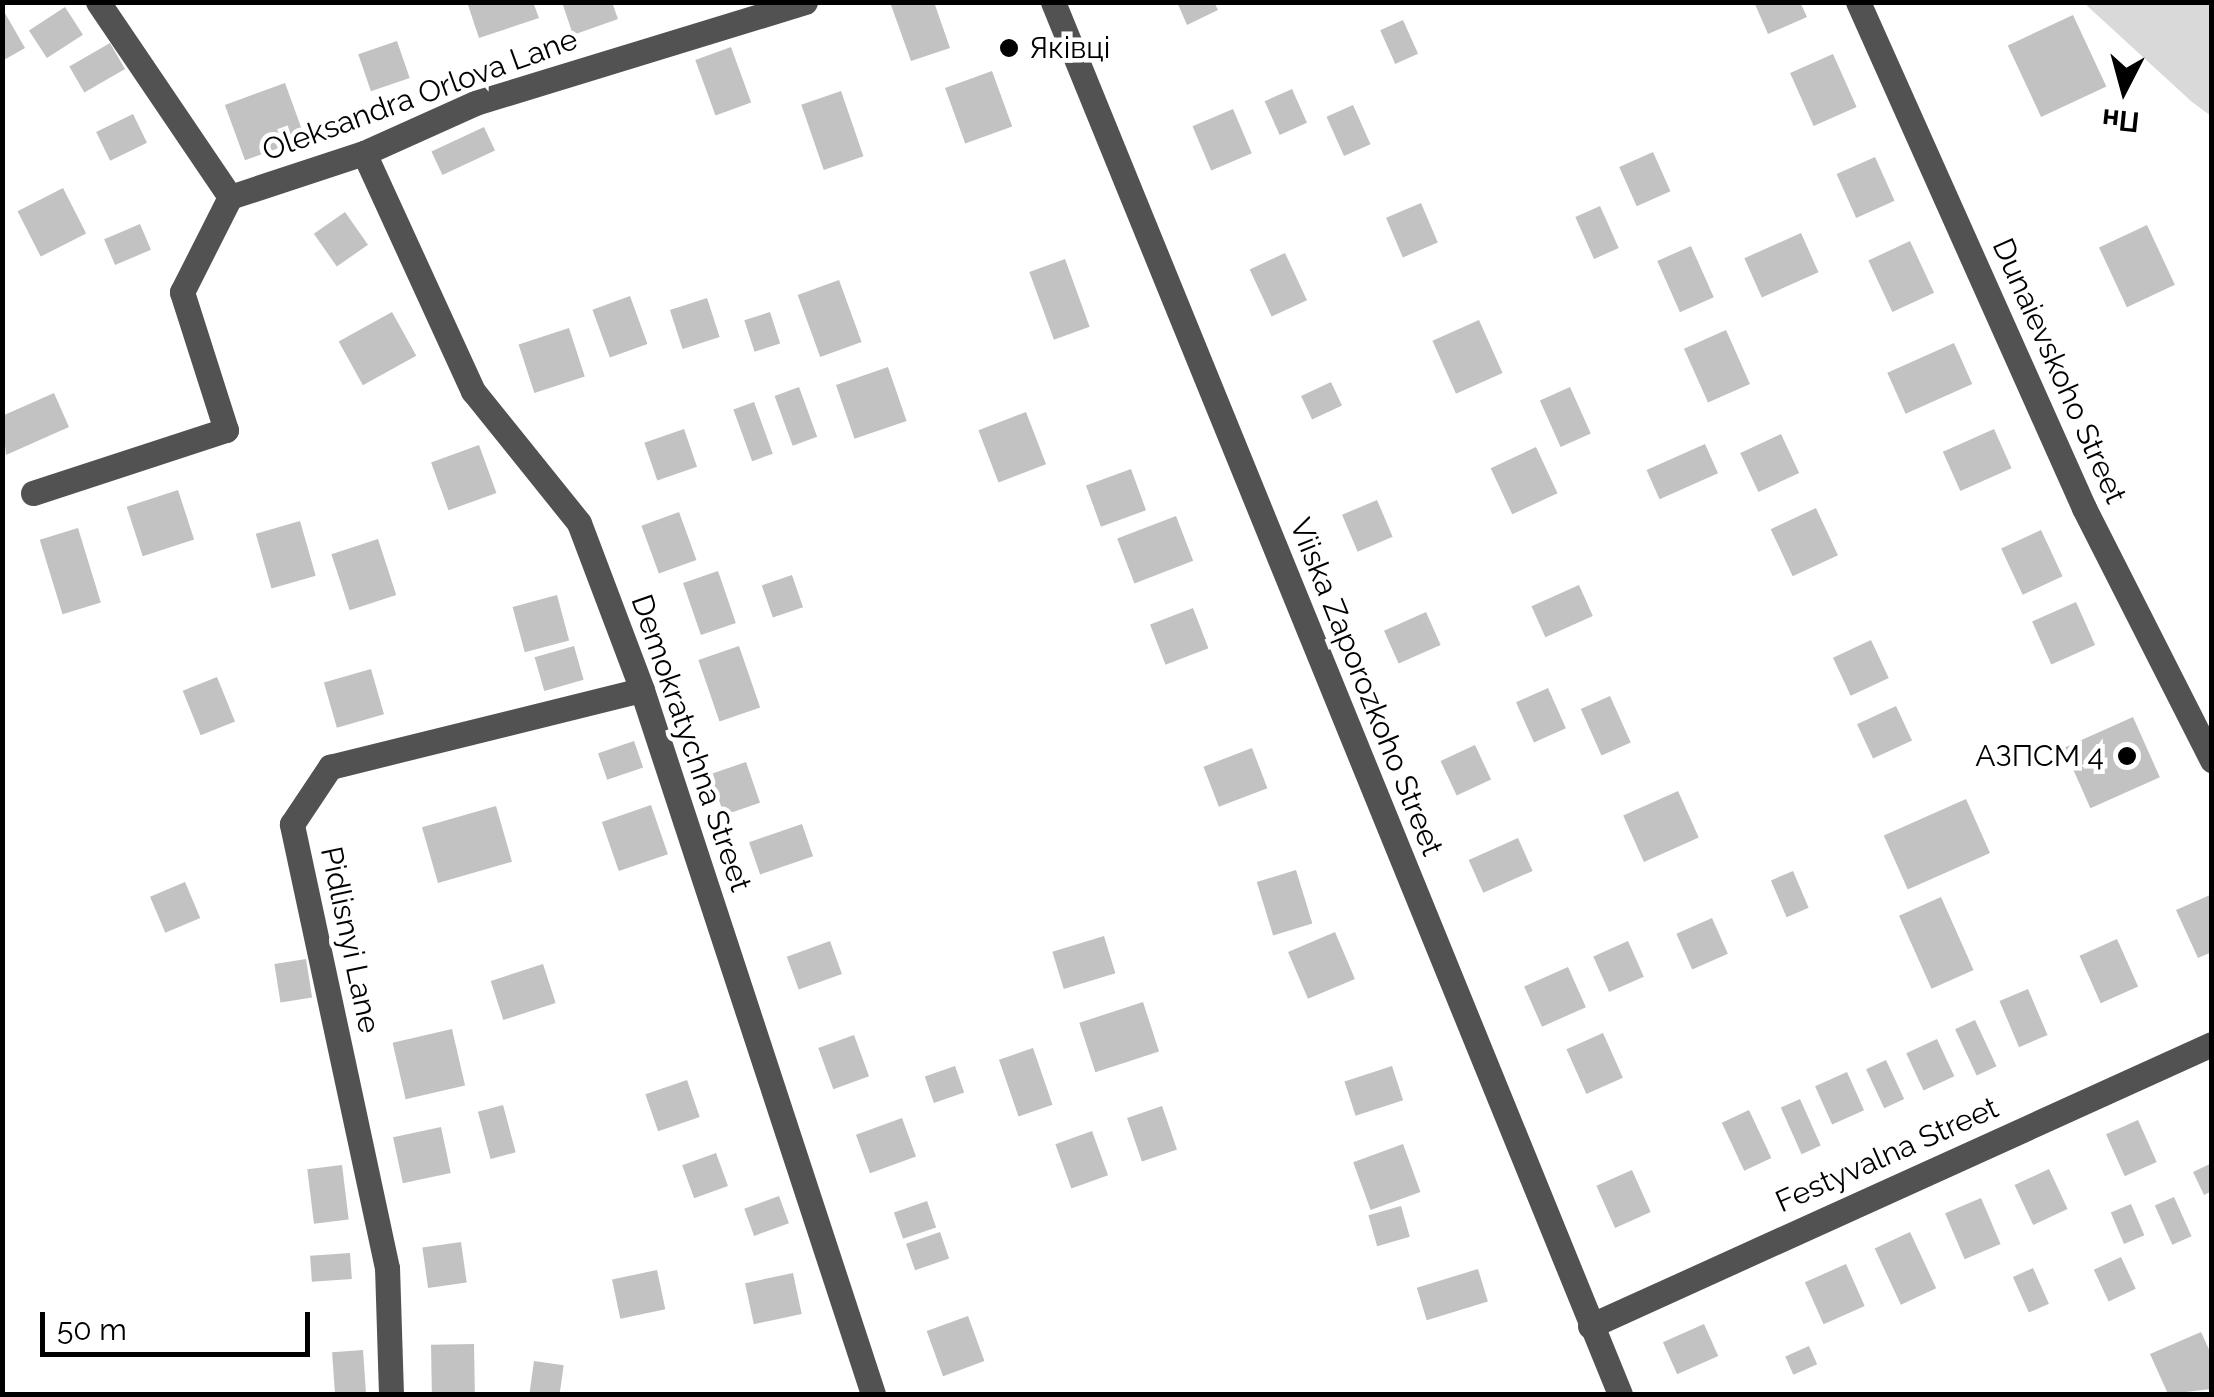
<!DOCTYPE html>
<meta charset="utf-8">
<style>
body{margin:0}
#map{position:relative;width:2214px;height:1397px;overflow:hidden;background:#fff;font-family:Raleway,sans-serif}
div>[style]{position:absolute}
[style*='--x']{left:calc(var(--x)*1px);top:calc(var(--y)*1px);width:calc(var(--w)*1px);rotate:calc(var(--a)*1deg)}
.green>*{inset:0;background:#d9d9d9}
.building>*{inset:0;background:#c2c2c2;transform-origin:0 0}
.minor>*{height:25px;margin:-12.5px;padding:0 12.5px;transform-origin:12.5px;border-radius:12.5px;background:#525252}
.dots>*{width:28px;height:28px;translate:-50% -50%;box-sizing:border-box;border:5px solid #fff;border-radius:50%}
span{translate:-50% -50%;white-space:nowrap;text-align:center;line-height:1.15;-webkit-text-stroke:9px #fff;paint-order:stroke}
.poi-label{font-size:30px;color:#000}
.left{translate:0 -50%;text-align:left}
.right{translate:-100% -50%;text-align:right}
.street-label{font-size:30px;color:#000}
.frame{position:absolute;inset:0;border:5px solid #000;pointer-events:none}
.north{position:absolute;left:2074px;top:40px;width:100px;height:100px;-webkit-text-stroke:8px #fff;paint-order:stroke;rotate:186deg;font-size:28px;font-weight:700;line-height:40px;text-align:center;color:#000}
.north::after{content:'';display:block;margin:auto;width:35px;height:45px;background:#000;clip-path:polygon(50% 0,100% 100%,50% 72%,0 100%)}
.scale{position:absolute;left:40px;top:1312px;width:270px;height:45px;box-sizing:border-box;border:5px solid #000;border-top:0;padding-left:12px;font-size:30px;line-height:35px;white-space:nowrap;color:#000;-webkit-text-stroke:8px #fff;paint-order:stroke}
</style>
<div id="map">
<div class="green">
<i style="clip-path:polygon(2084px 3px,2211px 3px,2211px 116px,2192px 102px)"></i>
</div>
<div class="building">
<i style="clip-path:polygon(467px 2px,533px 2px,539px 18px,479px 38px)"></i>
<i style="clip-path:polygon(562px 2px,612px 2px,618px 19px,573px 35px)"></i>
<i style="clip-path:polygon(934px 2px,950px 48px,911px 61px,891px 5px)"></i>
<i style="clip-path:polygon(1177px 2px,1214px 2px,1218px 10px,1187px 25px)"></i>
<i style="clip-path:polygon(1754px 2px,1800px 2px,1807px 17px,1768px 34px)"></i>
<i style="left:65px;top:7px;width:33px;height:43px;rotate:57deg"></i>
<i style="clip-path:polygon(2px 8px,25px 48px,2px 61px)"></i>
<i style="left:2073px;top:15px;width:79px;height:72px;rotate:65deg"></i>
<i style="left:1403px;top:20px;width:37px;height:25px;rotate:66deg"></i>
<i style="left:397px;top:41px;width:39px;height:41px;rotate:71deg"></i>
<i style="left:110px;top:43px;width:30px;height:47px;rotate:60deg"></i>
<i style="left:731px;top:47px;width:59px;height:38px;rotate:70deg"></i>
<i style="left:1833px;top:54px;width:58px;height:47px;rotate:66deg"></i>
<i style="left:992px;top:71px;width:59px;height:50px;rotate:70deg"></i>
<i style="left:285px;top:83px;width:59px;height:64px;rotate:70deg"></i>
<i style="left:1292px;top:89px;width:37px;height:30px;rotate:66deg"></i>
<i style="left:841px;top:91px;width:69px;height:42px;rotate:71deg"></i>
<i style="left:1353px;top:105px;width:43px;height:29px;rotate:66deg"></i>
<i style="left:1233px;top:109px;width:48px;height:44px;rotate:67deg"></i>
<i style="left:133px;top:114px;width:32px;height:41px;rotate:64deg"></i>
<i style="left:484px;top:127px;width:26px;height:58px;rotate:65deg"></i>
<i style="left:1653px;top:152px;width:43px;height:37px;rotate:66deg"></i>
<i style="left:1875px;top:157px;width:48px;height:42px;rotate:66deg"></i>
<i style="left:63px;top:188px;width:51px;height:51px;rotate:63deg"></i>
<i style="left:1421px;top:203px;width:43px;height:38px;rotate:67deg"></i>
<i style="left:1600px;top:206px;width:46px;height:27px;rotate:66deg"></i>
<i style="left:345px;top:212px;width:40px;height:38px;rotate:55deg"></i>
<i style="left:140px;top:224px;width:28px;height:39px;rotate:67deg"></i>
<i style="left:2147px;top:225px;width:66px;height:53px;rotate:65deg"></i>
<i style="left:1801px;top:233px;width:43px;height:62px;rotate:66deg"></i>
<i style="left:1910px;top:241px;width:57px;height:46px;rotate:65deg"></i>
<i style="left:1691px;top:246px;width:56px;height:37px;rotate:66deg"></i>
<i style="left:1285px;top:253px;width:52px;height:39px;rotate:65deg"></i>
<i style="left:1065px;top:259px;width:72px;height:38px;rotate:70deg"></i>
<i style="left:839px;top:280px;width:66px;height:44px;rotate:70deg"></i>
<i style="left:630px;top:296px;width:51px;height:40px;rotate:70deg"></i>
<i style="left:707px;top:298px;width:41px;height:39px;rotate:72deg"></i>
<i style="left:392px;top:312px;width:50px;height:61px;rotate:61deg"></i>
<i style="left:770px;top:312px;width:33px;height:27px;rotate:72deg"></i>
<i style="left:1479px;top:320px;width:58px;height:51px;rotate:66deg"></i>
<i style="left:569px;top:328px;width:51px;height:53px;rotate:72deg"></i>
<i style="left:1726px;top:330px;width:59px;height:46px;rotate:66deg"></i>
<i style="left:1954px;top:343px;width:45px;height:73px;rotate:66deg"></i>
<i style="left:888px;top:367px;width:57px;height:55px;rotate:71deg"></i>
<i style="left:1331px;top:382px;width:26px;height:33px;rotate:65deg"></i>
<i style="left:799px;top:387px;width:53px;height:26px;rotate:70deg"></i>
<i style="left:1570px;top:387px;width:51px;height:33px;rotate:66deg"></i>
<i style="clip-path:polygon(54px 393px,69px 427px,6px 455px,2px 416px)"></i>
<i style="left:754px;top:402px;width:55px;height:22px;rotate:70deg"></i>
<i style="left:1026px;top:412px;width:56px;height:51px;rotate:69deg"></i>
<i style="left:684px;top:429px;width:40px;height:42px;rotate:71deg"></i>
<i style="left:1994px;top:429px;width:43px;height:56px;rotate:66deg"></i>
<i style="left:1781px;top:434px;width:43px;height:45px;rotate:65deg"></i>
<i style="left:1705px;top:444px;width:32px;height:64px;rotate:66deg"></i>
<i style="left:479px;top:445px;width:51px;height:51px;rotate:70deg"></i>
<i style="left:1536px;top:447px;width:51px;height:50px;rotate:65deg"></i>
<i style="left:1131px;top:469px;width:44px;height:48px;rotate:70deg"></i>
<i style="left:178px;top:490px;width:52px;height:54px;rotate:72deg"></i>
<i style="left:1377px;top:500px;width:40px;height:38px;rotate:67deg"></i>
<i style="left:1816px;top:508px;width:52px;height:50px;rotate:65deg"></i>
<i style="left:679px;top:512px;width:51px;height:40px;rotate:70deg"></i>
<i style="left:1176px;top:516px;width:48px;height:63px;rotate:69deg"></i>
<i style="left:300px;top:521px;width:57px;height:46px;rotate:74deg"></i>
<i style="left:78px;top:528px;width:78px;height:40px;rotate:73deg"></i>
<i style="left:2041px;top:530px;width:51px;height:44px;rotate:65deg"></i>
<i style="left:378px;top:539px;width:59px;height:49px;rotate:72deg"></i>
<i style="left:718px;top:571px;width:55px;height:37px;rotate:71deg"></i>
<i style="left:792px;top:575px;width:34px;height:32px;rotate:71deg"></i>
<i style="left:1579px;top:585px;width:34px;height:52px;rotate:66deg"></i>
<i style="left:557px;top:595px;width:47px;height:46px;rotate:75deg"></i>
<i style="left:2076px;top:602px;width:47px;height:48px;rotate:66deg"></i>
<i style="left:1193px;top:608px;width:43px;height:46px;rotate:69deg"></i>
<i style="left:1426px;top:612px;width:36px;height:46px;rotate:66deg"></i>
<i style="left:1871px;top:640px;width:42px;height:42px;rotate:65deg"></i>
<i style="left:574px;top:646px;width:35px;height:41px;rotate:74deg"></i>
<i style="left:739px;top:646px;width:65px;height:43px;rotate:71deg"></i>
<i style="left:371px;top:669px;width:47px;height:49px;rotate:74deg"></i>
<i style="left:217px;top:677px;width:48px;height:37px;rotate:68deg"></i>
<i style="left:1548px;top:688px;width:44px;height:35px;rotate:66deg"></i>
<i style="left:1610px;top:696px;width:51px;height:32px;rotate:66deg"></i>
<i style="left:1896px;top:706px;width:38px;height:43px;rotate:65deg"></i>
<i style="left:2133px;top:717px;width:66px;height:76px;rotate:66deg"></i>
<i style="left:634px;top:741px;width:28px;height:38px;rotate:71deg"></i>
<i style="left:1475px;top:745px;width:38px;height:38px;rotate:65deg"></i>
<i style="left:1252px;top:748px;width:43px;height:52px;rotate:69deg"></i>
<i style="left:746px;top:762px;width:43px;height:38px;rotate:71deg"></i>
<i style="left:1678px;top:791px;width:51px;height:60px;rotate:66deg"></i>
<i style="left:1966px;top:799px;width:59px;height:90px;rotate:66deg"></i>
<i style="left:651px;top:805px;width:52px;height:52px;rotate:71deg"></i>
<i style="left:496px;top:806px;width:58px;height:77px;rotate:74deg"></i>
<i style="left:802px;top:824px;width:34px;height:56px;rotate:71deg"></i>
<i style="left:1518px;top:838px;width:36px;height:54px;rotate:66deg"></i>
<i style="left:1296px;top:870px;width:56px;height:41px;rotate:73deg"></i>
<i style="left:1793px;top:871px;width:40px;height:24px;rotate:67deg"></i>
<i style="left:185px;top:882px;width:39px;height:38px;rotate:67deg"></i>
<i style="clip-path:polygon(2210px 895px,2212px 952px,2198px 958px,2176px 910px)"></i>
<i style="left:1941px;top:897px;width:80px;height:46px;rotate:66deg"></i>
<i style="left:1712px;top:918px;width:39px;height:39px;rotate:66deg"></i>
<i style="left:1335px;top:932px;width:51px;height:51px;rotate:67deg"></i>
<i style="left:1104px;top:936px;width:39px;height:54px;rotate:73deg"></i>
<i style="left:2117px;top:939px;width:52px;height:41px;rotate:66deg"></i>
<i style="left:830px;top:941px;width:35px;height:46px;rotate:70deg"></i>
<i style="left:1628px;top:941px;width:39px;height:38px;rotate:66deg"></i>
<i style="left:306px;top:959px;width:39px;height:32px;rotate:81deg"></i>
<i style="left:543px;top:964px;width:41px;height:55px;rotate:72deg"></i>
<i style="left:1568px;top:967px;width:44px;height:48px;rotate:66deg"></i>
<i style="left:2028px;top:989px;width:50px;height:31px;rotate:67deg"></i>
<i style="left:1143px;top:1002px;width:52px;height:67px;rotate:72deg"></i>
<i style="left:1975px;top:1020px;width:51px;height:22px;rotate:65deg"></i>
<i style="left:452px;top:1029px;width:58px;height:61px;rotate:77deg"></i>
<i style="left:1603px;top:1033px;width:49px;height:40px;rotate:66deg"></i>
<i style="left:854px;top:1035px;width:44px;height:38px;rotate:70deg"></i>
<i style="left:1937px;top:1039px;width:41px;height:34px;rotate:65deg"></i>
<i style="left:1033px;top:1048px;width:60px;height:36px;rotate:71deg"></i>
<i style="left:1886px;top:1060px;width:43px;height:22px;rotate:65deg"></i>
<i style="left:955px;top:1066px;width:28px;height:32px;rotate:71deg"></i>
<i style="left:1392px;top:1066px;width:36px;height:50px;rotate:72deg"></i>
<i style="left:1847px;top:1072px;width:42px;height:35px;rotate:66deg"></i>
<i style="left:687px;top:1080px;width:39px;height:44px;rotate:71deg"></i>
<i style="left:1800px;top:1099px;width:51px;height:21px;rotate:66deg"></i>
<i style="left:503px;top:1105px;width:49px;height:26px;rotate:75deg"></i>
<i style="left:1162px;top:1106px;width:46px;height:37px;rotate:71deg"></i>
<i style="left:1749px;top:1110px;width:53px;height:30px;rotate:65deg"></i>
<i style="left:902px;top:1118px;width:41px;height:49px;rotate:70deg"></i>
<i style="left:2138px;top:1120px;width:46px;height:35px;rotate:66deg"></i>
<i style="left:441px;top:1127px;width:47px;height:49px;rotate:78deg"></i>
<i style="left:1092px;top:1131px;width:47px;height:39px;rotate:70deg"></i>
<i style="left:1403px;top:1144px;width:51px;height:53px;rotate:70deg"></i>
<i style="left:716px;top:1153px;width:35px;height:36px;rotate:70deg"></i>
<i style="clip-path:polygon(2212px 1163px,2212px 1191px,2204px 1195px,2193px 1172px)"></i>
<i style="left:342px;top:1165px;width:55px;height:35px;rotate:83deg"></i>
<i style="left:2049px;top:1169px;width:44px;height:38px;rotate:65deg"></i>
<i style="left:1632px;top:1170px;width:46px;height:39px;rotate:66deg"></i>
<i style="left:779px;top:1196px;width:29px;height:37px;rotate:70deg"></i>
<i style="left:2174px;top:1197px;width:43px;height:21px;rotate:66deg"></i>
<i style="left:1981px;top:1198px;width:50px;height:39px;rotate:67deg"></i>
<i style="left:927px;top:1201px;width:28px;height:35px;rotate:71deg"></i>
<i style="left:2131px;top:1204px;width:34px;height:22px;rotate:67deg"></i>
<i style="left:1401px;top:1206px;width:32px;height:34px;rotate:74deg"></i>
<i style="left:940px;top:1232px;width:28px;height:36px;rotate:71deg"></i>
<i style="left:1910px;top:1232px;width:62px;height:39px;rotate:65deg"></i>
<i style="left:461px;top:1242px;width:41px;height:39px;rotate:82deg"></i>
<i style="left:350px;top:1253px;width:26px;height:40px;rotate:86deg"></i>
<i style="left:2121px;top:1257px;width:35px;height:30px;rotate:65deg"></i>
<i style="left:1846px;top:1264px;width:46px;height:45px;rotate:66deg"></i>
<i style="left:2033px;top:1268px;width:39px;height:22px;rotate:66deg"></i>
<i style="left:1478px;top:1269px;width:34px;height:64px;rotate:73deg"></i>
<i style="left:657px;top:1270px;width:40px;height:46px;rotate:78deg"></i>
<i style="left:793px;top:1273px;width:42px;height:49px;rotate:78deg"></i>
<i style="left:968px;top:1316px;width:48px;height:44px;rotate:70deg"></i>
<i style="left:1704px;top:1324px;width:35px;height:45px;rotate:66deg"></i>
<i style="clip-path:polygon(2201px 1332px,2212px 1356px,2212px 1389px,2168px 1394px,2150px 1354px)"></i>
<i style="left:474px;top:1344px;width:48px;height:43px;rotate:89deg"></i>
<i style="left:1809px;top:1346px;width:20px;height:26px;rotate:66deg"></i>
<i style="left:363px;top:1350px;width:43px;height:31px;rotate:86deg"></i>
<i style="left:534px;top:1361px;width:30px;height:33px;rotate:8deg"></i>
</div>
<div class="minor">
<i style="--x:98;--y:2;--w:235;--a:55.9"></i>
<i style="--x:1053;--y:2;--w:1503;--a:67.84"></i>
<i style="--x:1858;--y:2;--w:554;--a:65.93"></i>
<i style="--x:2084;--y:508;--w:283;--a:63.1"></i>
<i style="--x:364;--y:153;--w:262;--a:65.4"></i>
<i style="--x:473;--y:391;--w:169;--a:51.2"></i>
<i style="--x:579;--y:523;--w:178;--a:69.3"></i>
<i style="--x:642;--y:690;--w:741;--a:71.83"></i>
<i style="--x:230;--y:197;--w:141;--a:-18.2"></i>
<i style="--x:364;--y:153;--w:122;--a:-24.2"></i>
<i style="--x:475;--y:103;--w:345;--a:-17"></i>
<i style="--x:33;--y:493;--w:203;--a:-18.1"></i>
<i style="--x:226;--y:430;--w:145;--a:-107.7"></i>
<i style="--x:182;--y:292;--w:106;--a:-63.2"></i>
<i style="--x:1590;--y:1326;--w:683;--a:-24.39"></i>
<i style="--x:391;--y:1394;--w:126;--a:-91.8"></i>
<i style="--x:387;--y:1268;--w:454;--a:-102.1"></i>
<i style="--x:292;--y:824;--w:69;--a:-56.3"></i>
<i style="--x:330;--y:767;--w:321;--a:-13.9"></i>
</div>
<div class="dots">
<i style="left:1009px;top:48px;background:#000"></i>
<i style="left:2127px;top:756px;background:#000"></i>
</div>
<div class="poi-label">
<span class="left" style="left:1029px;top:48px">Яківці</span>
<span class="right" style="left:2104px;top:756px">АЗПСМ 4</span>
</div>
<div class="street-label">
<span style="left:420px;top:95px;rotate:-20deg">Oleksandra Orlova Lane</span>
<span style="left:2059px;top:371px;rotate:66deg">Dunaievskoho Street</span>
<span style="left:1366px;top:687px;rotate:68deg">Viiska Zaporozkoho Street</span>
<span style="left:691px;top:743px;rotate:71deg">Demokratychna Street</span>
<span style="left:350px;top:940px;rotate:78deg">Pidlisnyi Lane</span>
<span style="left:1887px;top:1155px;rotate:-24deg">Festyvalna Street</span>
</div>
<div class="frame"></div>
<div class="north">Пн</div>
<div class="scale">50 m</div>
</div>
